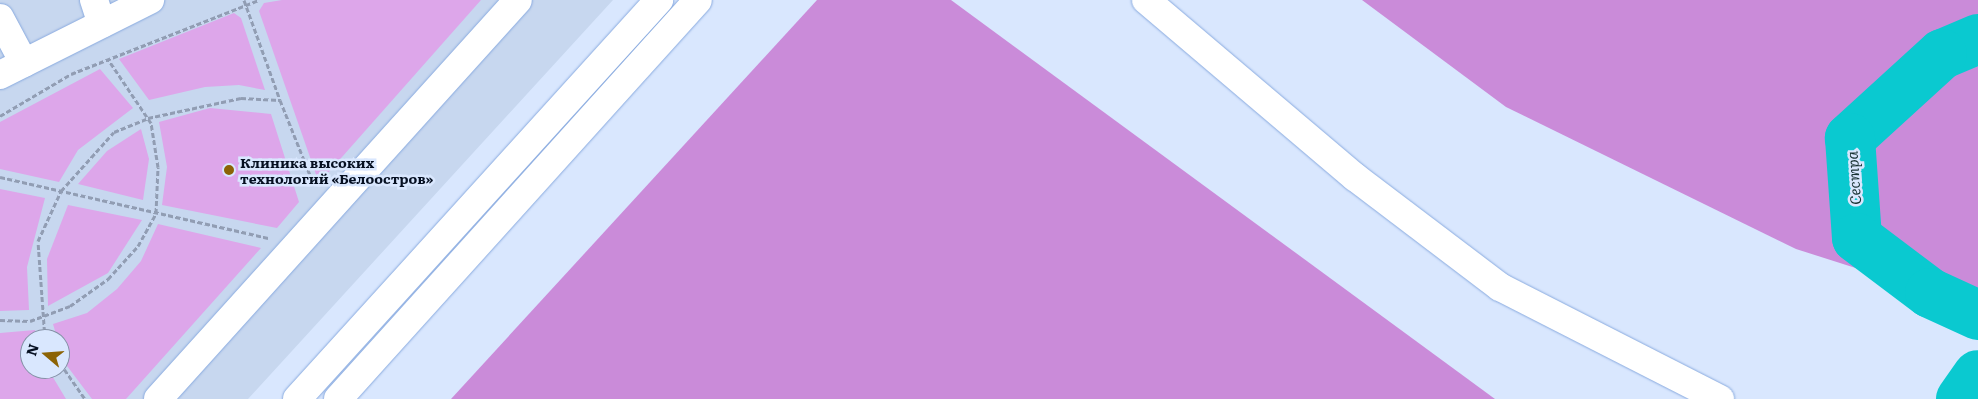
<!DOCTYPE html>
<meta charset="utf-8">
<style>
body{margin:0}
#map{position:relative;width:1978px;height:399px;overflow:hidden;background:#d9e7fe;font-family:Literata,serif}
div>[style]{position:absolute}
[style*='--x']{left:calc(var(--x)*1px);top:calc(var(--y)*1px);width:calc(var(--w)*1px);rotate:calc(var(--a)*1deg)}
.built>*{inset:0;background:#c7d7ef}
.green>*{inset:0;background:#dda6ea}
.forest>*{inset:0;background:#ca8bd9}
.river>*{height:50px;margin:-25px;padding:0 25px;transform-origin:25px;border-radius:25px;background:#0ac9d0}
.path>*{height:3px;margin-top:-1.5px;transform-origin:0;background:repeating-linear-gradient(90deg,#919db3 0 5px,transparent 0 7.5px)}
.roads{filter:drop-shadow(0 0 1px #89aadf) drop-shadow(0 0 1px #89aadf)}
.minor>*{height:28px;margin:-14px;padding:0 14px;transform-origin:14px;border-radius:14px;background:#fff}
.dots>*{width:14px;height:14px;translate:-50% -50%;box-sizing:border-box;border:2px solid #d9e7fe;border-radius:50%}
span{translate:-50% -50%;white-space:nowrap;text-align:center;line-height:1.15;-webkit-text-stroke:5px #d9e7fe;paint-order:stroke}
.poi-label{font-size:14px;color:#050f21;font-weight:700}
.left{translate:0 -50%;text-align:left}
.water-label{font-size:15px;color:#173132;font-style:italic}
.north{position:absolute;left:20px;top:329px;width:50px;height:50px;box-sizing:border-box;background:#d9e7fe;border:1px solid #8491a6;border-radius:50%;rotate:288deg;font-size:14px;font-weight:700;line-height:20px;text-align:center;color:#050f21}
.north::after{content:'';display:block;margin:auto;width:18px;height:22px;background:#8c6305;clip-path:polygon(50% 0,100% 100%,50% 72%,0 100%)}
</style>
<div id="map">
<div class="built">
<i style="clip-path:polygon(evenodd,0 0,613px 0,248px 399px,0 399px,0 0,30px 339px,60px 339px,60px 369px,30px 369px,30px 339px)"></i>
</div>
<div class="green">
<i style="clip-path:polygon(282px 0,481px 0,319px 183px,259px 11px,264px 3px)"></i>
<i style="clip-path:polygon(234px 13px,241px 18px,265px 90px,239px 85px,205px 87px,149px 100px,119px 59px)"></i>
<i style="clip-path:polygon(100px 69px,133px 108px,78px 150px,59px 182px,0 169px,0 122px)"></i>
<i style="clip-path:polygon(210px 108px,271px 114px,299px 202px,277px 228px,162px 205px,167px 167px,159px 122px)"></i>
<i style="clip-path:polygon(141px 129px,149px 159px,143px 200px,78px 184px,107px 151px)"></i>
<i style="clip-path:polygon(0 189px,45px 198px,27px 267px,29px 310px,0 311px)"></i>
<i style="clip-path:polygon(68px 205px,142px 220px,108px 273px,48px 306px,47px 259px)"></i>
<i style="clip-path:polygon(158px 224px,261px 248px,126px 399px,92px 399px,64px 362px,53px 324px,87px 313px,117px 289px,141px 261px)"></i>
<i style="clip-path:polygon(35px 330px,38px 339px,30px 339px,30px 369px,48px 369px,66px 399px,0 399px,0 333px)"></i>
</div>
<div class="forest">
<i style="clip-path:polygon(817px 0,951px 0,1495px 399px,451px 399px)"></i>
<i style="clip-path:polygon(1362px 0,1978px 0,1978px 307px,1796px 249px,1506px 107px)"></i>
</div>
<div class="river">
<i style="--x:1978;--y:39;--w:39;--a:157"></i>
<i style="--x:1942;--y:54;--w:125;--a:137.6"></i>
<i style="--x:1850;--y:138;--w:100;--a:86"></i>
<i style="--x:1857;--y:238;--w:91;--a:37"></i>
<i style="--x:1930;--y:293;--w:53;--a:24.6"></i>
<i style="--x:1961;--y:399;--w:29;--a:-55"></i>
</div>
<div class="path">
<i style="--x:244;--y:0;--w:106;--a:70.2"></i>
<i style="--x:0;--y:116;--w:82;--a:-30.6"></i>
<i style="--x:71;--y:74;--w:202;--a:-21.5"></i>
<i style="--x:0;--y:177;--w:275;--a:12.8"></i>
<i style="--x:0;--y:320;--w:30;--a:2"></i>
<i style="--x:30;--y:321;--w:43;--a:-20.6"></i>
<i style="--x:70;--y:306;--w:47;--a:-35.4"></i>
<i style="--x:108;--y:279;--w:45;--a:-47.7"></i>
<i style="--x:138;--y:246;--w:38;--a:-61"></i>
<i style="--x:156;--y:213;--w:46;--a:-87.5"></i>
<i style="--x:158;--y:167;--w:45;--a:-99"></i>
<i style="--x:151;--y:123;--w:77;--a:-123.9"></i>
<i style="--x:45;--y:339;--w:98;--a:-94.1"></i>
<i style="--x:38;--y:241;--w:55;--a:-65.3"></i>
<i style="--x:61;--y:191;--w:79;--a:-48.1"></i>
<i style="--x:114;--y:132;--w:37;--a:-22"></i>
<i style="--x:148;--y:118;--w:95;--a:-12.1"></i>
<i style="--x:241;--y:98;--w:39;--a:3"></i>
<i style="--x:280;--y:100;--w:92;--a:68.2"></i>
<i style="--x:60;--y:363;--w:44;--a:55.2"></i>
</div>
<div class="roads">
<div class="minor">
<i style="--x:94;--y:0;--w:25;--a:72"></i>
<i style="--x:1146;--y:0;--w:274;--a:40.3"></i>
<i style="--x:1355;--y:177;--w:182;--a:37.2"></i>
<i style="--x:1500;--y:287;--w:247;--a:27"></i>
<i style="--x:0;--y:18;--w:51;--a:61.9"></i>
<i style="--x:0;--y:75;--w:168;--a:-26.6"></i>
<i style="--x:158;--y:399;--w:537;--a:-47.94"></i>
<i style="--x:297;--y:399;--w:539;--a:-47.78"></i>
<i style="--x:338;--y:399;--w:537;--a:-47.94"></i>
</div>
</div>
<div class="dots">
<i style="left:229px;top:170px;background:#8c6305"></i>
</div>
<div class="poi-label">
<span class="left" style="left:240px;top:170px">Клиника высоких<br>технологий «Белоостров»</span>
</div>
<div class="water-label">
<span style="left:1853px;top:178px;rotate:-94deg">Сестра</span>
</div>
<div class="north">N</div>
</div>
